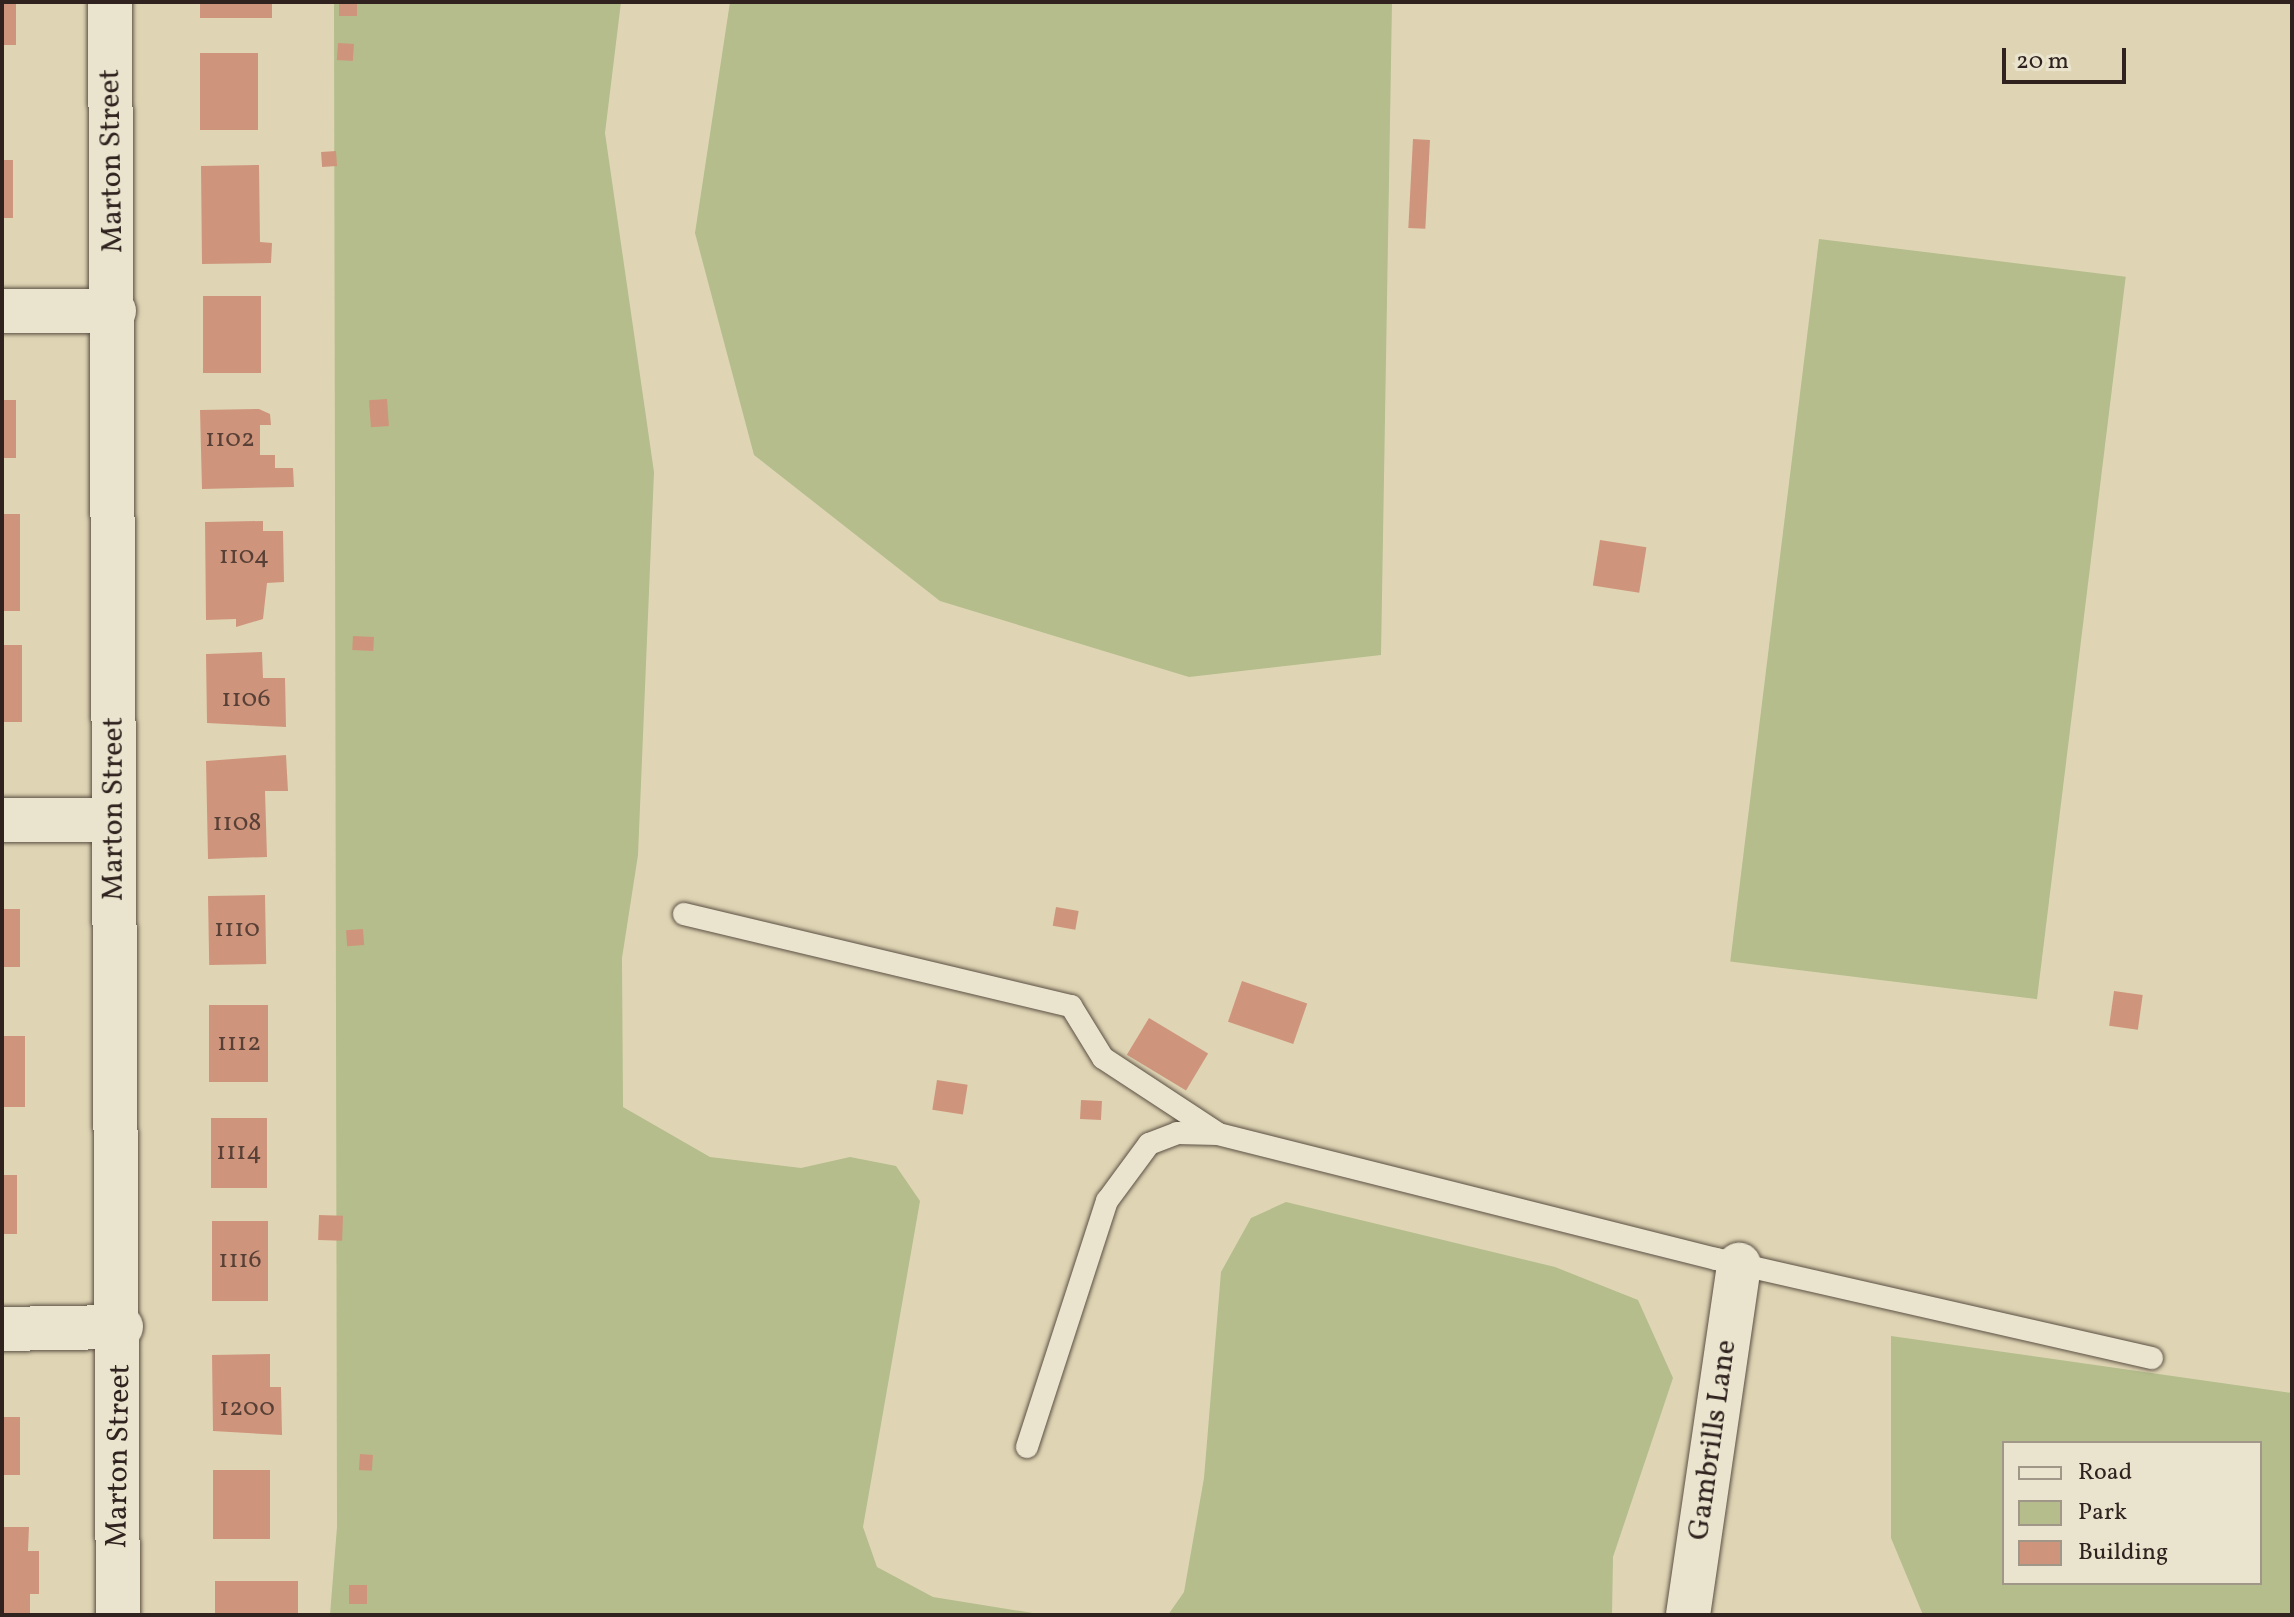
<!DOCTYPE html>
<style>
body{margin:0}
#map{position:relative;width:2294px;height:1617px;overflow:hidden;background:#dfd5b4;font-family:Vollkorn,serif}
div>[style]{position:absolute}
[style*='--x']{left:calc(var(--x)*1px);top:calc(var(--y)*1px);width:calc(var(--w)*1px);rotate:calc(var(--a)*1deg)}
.green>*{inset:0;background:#b4bd8b;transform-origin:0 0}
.building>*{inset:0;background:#cf957c;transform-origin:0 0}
.roads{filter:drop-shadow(0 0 2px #5c5044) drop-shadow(0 0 2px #5c5044)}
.lane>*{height:22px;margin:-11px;padding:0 11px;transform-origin:11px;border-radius:11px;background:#eae4ce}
.street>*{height:44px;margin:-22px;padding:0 22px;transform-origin:22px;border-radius:22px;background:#eae4ce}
span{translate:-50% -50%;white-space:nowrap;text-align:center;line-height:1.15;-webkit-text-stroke:6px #eae4ce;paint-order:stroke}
.number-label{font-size:26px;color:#584036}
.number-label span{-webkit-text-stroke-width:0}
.street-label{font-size:30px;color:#30231f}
.frame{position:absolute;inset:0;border:4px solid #30231f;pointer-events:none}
.legend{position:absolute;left:2002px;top:1441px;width:260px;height:144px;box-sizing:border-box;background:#eae4ce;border:2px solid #a09788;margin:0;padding:10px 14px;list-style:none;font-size:24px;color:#30231f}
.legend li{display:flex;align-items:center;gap:16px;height:40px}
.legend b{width:40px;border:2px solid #a09788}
.scale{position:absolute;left:2002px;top:48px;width:124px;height:36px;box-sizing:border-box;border:4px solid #30231f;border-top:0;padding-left:10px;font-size:24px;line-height:28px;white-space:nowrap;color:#30231f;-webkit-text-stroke:6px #eae4ce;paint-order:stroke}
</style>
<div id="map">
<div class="green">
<i style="clip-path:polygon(334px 2px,621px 2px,605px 133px,654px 472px,638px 855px,622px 958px,623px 1107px,710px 1157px,801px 1168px,850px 1157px,896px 1166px,920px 1201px,863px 1527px,877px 1567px,933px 1597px,1045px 1615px,330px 1615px,337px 1527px)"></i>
<i style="clip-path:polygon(730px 2px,1392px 2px,1381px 655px,1189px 677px,940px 601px,754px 455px,695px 233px)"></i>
<i style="left:1819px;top:239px;width:309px;height:728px;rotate:7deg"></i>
<i style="clip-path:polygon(1286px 1202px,1555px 1267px,1638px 1300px,1673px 1378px,1613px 1557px,1612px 1615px,1168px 1615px,1184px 1592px,1204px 1478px,1221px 1272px,1251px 1218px)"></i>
<i style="clip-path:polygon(evenodd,1891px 1336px,2292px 1393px,2292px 1615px,1923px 1615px,1891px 1538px,1891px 1336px,2260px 1443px,2260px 1583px,2004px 1583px,2004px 1443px,2260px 1443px)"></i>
</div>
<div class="building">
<i style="left:2px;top:2px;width:14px;height:43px"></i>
<i style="left:200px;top:2px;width:72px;height:16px"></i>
<i style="left:339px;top:2px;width:18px;height:14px"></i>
<i style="left:338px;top:43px;width:16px;height:17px;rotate:4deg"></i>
<i style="left:200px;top:53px;width:58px;height:77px"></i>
<i style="left:1413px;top:139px;width:17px;height:89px;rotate:3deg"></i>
<i style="left:336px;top:151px;width:15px;height:15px;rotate:86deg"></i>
<i style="left:2px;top:160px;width:11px;height:58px"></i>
<i style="clip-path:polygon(259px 165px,260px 242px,272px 243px,271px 263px,202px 264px,201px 166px)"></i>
<i style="left:203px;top:296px;width:58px;height:77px"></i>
<i style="left:387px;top:399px;width:27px;height:18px;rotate:86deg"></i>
<i style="left:2px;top:400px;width:14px;height:58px"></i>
<i style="clip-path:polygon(259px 409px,270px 414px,271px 425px,260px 425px,260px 455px,275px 455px,275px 468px,293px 468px,294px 487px,202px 489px,200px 410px)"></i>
<i style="left:2px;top:514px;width:18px;height:97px"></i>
<i style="clip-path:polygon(263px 521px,263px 531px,283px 531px,284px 582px,267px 583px,263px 619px,236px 627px,236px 619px,206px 620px,205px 522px)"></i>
<i style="left:1600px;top:540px;width:47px;height:46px;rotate:9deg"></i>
<i style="left:353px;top:636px;width:21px;height:14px;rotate:3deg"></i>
<i style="left:2px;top:645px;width:20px;height:77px"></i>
<i style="clip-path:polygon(262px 652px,263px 678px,285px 678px,286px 727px,207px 723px,206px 654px)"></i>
<i style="clip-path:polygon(286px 755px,288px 791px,265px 791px,267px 857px,208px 859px,206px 761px)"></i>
<i style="left:265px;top:895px;width:69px;height:57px;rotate:89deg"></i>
<i style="left:1056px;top:907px;width:23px;height:19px;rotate:10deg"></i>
<i style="left:2px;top:909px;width:18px;height:58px"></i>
<i style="left:363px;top:929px;width:16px;height:17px;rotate:86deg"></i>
<i style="left:1242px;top:981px;width:69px;height:43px;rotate:19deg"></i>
<i style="left:2114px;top:991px;width:29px;height:35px;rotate:8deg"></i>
<i style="left:209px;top:1005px;width:59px;height:77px"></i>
<i style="left:1149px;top:1018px;width:69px;height:43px;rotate:31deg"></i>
<i style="left:2px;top:1036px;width:23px;height:71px"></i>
<i style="left:937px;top:1080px;width:31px;height:30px;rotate:9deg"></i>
<i style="left:1081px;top:1100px;width:21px;height:19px;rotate:3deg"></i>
<i style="left:211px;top:1118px;width:56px;height:70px"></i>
<i style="left:2px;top:1175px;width:15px;height:59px"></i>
<i style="left:319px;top:1215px;width:24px;height:25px;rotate:2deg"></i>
<i style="left:212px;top:1221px;width:56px;height:80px"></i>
<i style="clip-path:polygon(270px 1354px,270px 1387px,281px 1387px,282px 1435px,213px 1431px,212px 1355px)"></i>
<i style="left:2px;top:1417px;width:18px;height:58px"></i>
<i style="left:360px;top:1454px;width:13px;height:16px;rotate:4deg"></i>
<i style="left:213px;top:1470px;width:57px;height:69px"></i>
<i style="clip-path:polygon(2px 1527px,29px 1527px,28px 1551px,39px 1551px,39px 1594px,30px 1594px,30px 1615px,2px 1615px)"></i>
<i style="left:298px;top:1581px;width:34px;height:83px;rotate:90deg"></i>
<i style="left:349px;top:1585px;width:18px;height:19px"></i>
</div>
<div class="roads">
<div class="lane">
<i style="--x:684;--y:914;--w:398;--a:13.4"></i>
<i style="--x:1071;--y:1006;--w:61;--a:58.4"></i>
<i style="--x:1103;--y:1058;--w:136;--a:33.3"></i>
<i style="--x:1027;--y:1447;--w:259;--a:-72"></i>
<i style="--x:1107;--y:1201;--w:71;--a:-53.6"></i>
<i style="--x:1149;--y:1144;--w:30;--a:-21"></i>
<i style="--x:1177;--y:1133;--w:41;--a:1.4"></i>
<i style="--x:1218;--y:1134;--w:513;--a:14.09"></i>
<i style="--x:1716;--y:1259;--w:447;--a:12.8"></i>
</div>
<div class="street">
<i style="--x:110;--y:2;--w:1613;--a:89.72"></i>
<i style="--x:2;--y:311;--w:112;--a:0"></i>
<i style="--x:2;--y:820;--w:111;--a:0"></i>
<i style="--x:2;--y:1329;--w:119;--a:-1"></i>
<i style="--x:1688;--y:1615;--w:354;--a:-81.7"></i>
</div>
</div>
<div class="number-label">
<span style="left:230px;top:440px">1102</span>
<span style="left:244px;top:557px">1104</span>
<span style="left:246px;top:700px">1106</span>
<span style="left:237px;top:824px">1108</span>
<span style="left:237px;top:930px">1110</span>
<span style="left:239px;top:1044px">1112</span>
<span style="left:239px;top:1153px">1114</span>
<span style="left:240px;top:1261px">1116</span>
<span style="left:247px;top:1409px">1200</span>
</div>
<div class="street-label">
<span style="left:112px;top:161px;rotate:-91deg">Marton Street</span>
<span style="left:114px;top:809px;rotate:-90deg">Marton Street</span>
<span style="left:1713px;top:1440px;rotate:-82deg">Gambrills Lane</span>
<span style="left:119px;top:1456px;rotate:-89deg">Marton Street</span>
</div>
<div class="frame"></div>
<ul class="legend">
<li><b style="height:10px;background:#eae4ce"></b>Road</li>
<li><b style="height:22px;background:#b4bd8b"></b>Park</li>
<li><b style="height:22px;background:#cf957c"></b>Building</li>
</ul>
<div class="scale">20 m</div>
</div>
